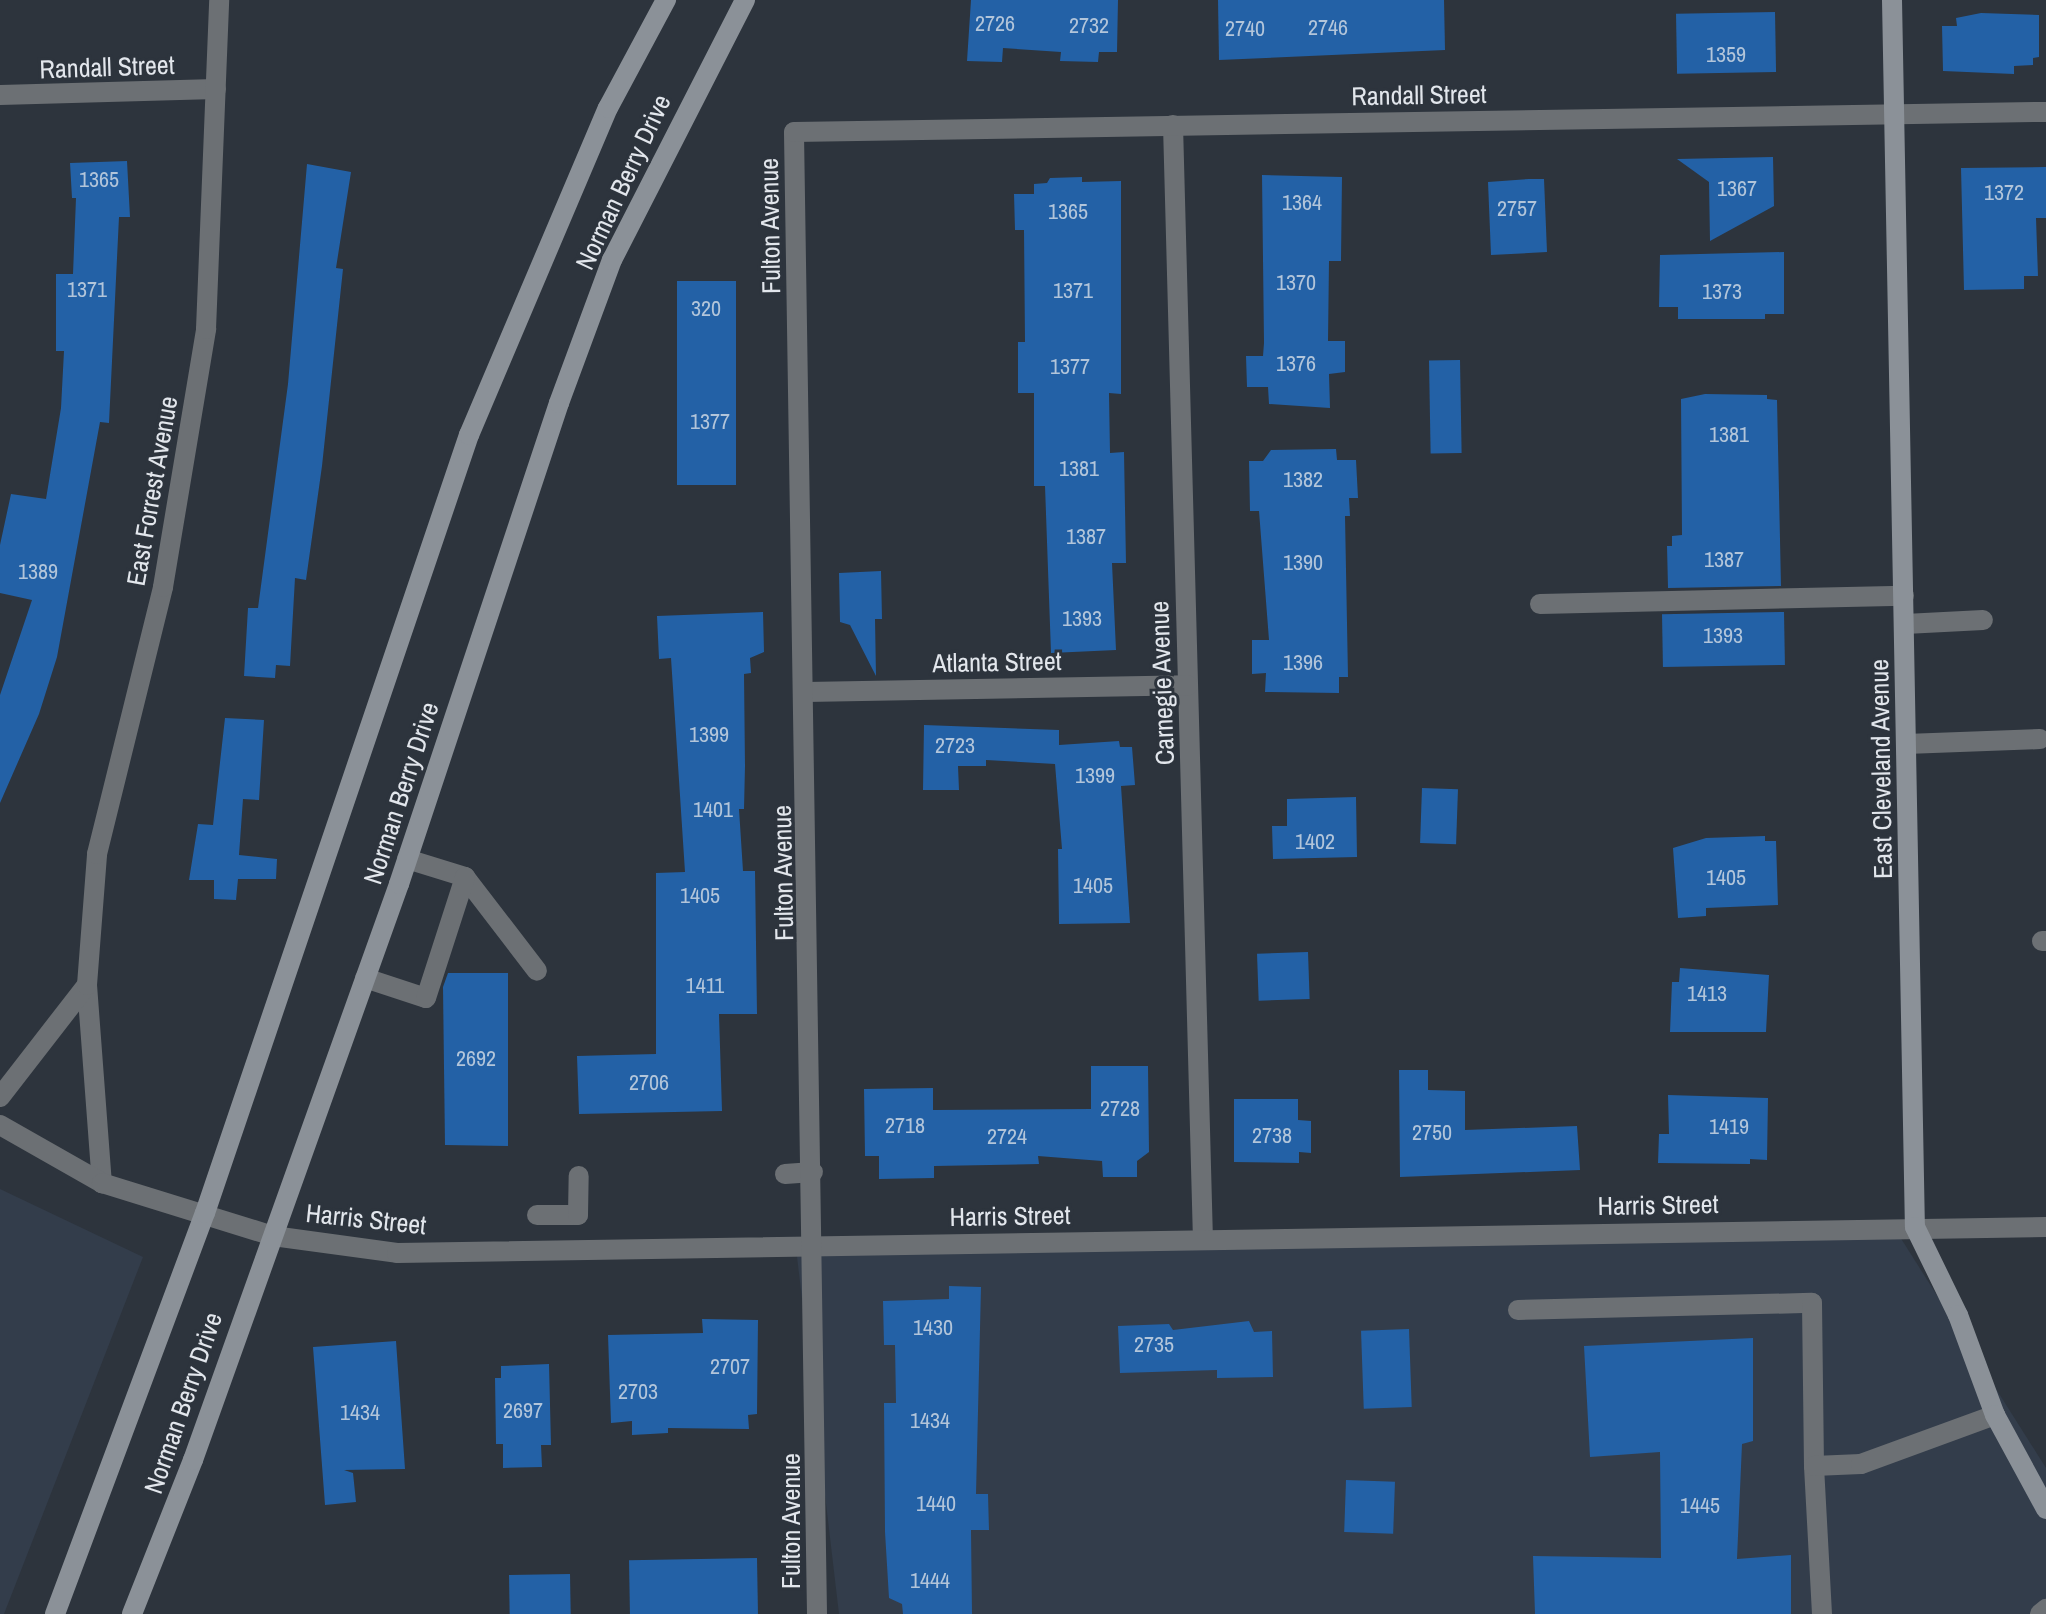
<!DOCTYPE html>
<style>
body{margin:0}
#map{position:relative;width:2046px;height:1614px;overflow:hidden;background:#2d343d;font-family:"Archivo Narrow",sans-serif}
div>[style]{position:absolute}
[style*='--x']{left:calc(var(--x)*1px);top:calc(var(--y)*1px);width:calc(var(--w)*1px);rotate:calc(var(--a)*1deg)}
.built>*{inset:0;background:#333d4b}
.building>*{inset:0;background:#2361a6;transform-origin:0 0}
.service>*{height:20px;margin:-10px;padding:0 10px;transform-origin:10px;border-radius:10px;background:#6c7074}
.minor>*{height:20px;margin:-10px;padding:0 10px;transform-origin:10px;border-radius:10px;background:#6c7074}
.secondary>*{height:20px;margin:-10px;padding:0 10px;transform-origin:10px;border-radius:10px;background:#8b9198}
span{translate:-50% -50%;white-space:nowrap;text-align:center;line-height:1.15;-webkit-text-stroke:6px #2d343d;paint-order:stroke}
.number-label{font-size:22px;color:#b2c5da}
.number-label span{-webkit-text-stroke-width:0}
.street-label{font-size:26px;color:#e2e6ec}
</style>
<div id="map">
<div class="built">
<i style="clip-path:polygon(0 1189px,143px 1257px,4px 1614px,0 1614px)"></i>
<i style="clip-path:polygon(1895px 1229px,2046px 1468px,2046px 1614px,839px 1614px,796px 1248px)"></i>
</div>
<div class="building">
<i style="clip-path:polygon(971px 0,1118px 0,1117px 52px,1099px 52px,1098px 62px,1060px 61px,1061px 52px,1003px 48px,1002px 62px,967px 61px)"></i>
<i style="clip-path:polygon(1218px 0,1444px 0,1445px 50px,1219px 60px)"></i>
<i style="left:1775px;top:12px;width:60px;height:99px;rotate:89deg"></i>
<i style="clip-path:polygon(1981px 13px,2039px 15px,2039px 57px,2033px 58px,2033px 65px,2014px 66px,2014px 74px,1943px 71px,1942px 26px,1957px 26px,1956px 18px)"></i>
<i style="clip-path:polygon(1773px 157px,1774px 206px,1710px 241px,1709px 182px,1677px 159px)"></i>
<i style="clip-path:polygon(127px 161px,130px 217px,119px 217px,109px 423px,100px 422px,57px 657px,39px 714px,0 803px,0 695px,32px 600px,0 593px,0 545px,11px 494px,46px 499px,61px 408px,64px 351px,56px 351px,56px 274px,73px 274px,76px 198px,72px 198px,70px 163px)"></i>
<i style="clip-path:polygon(307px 164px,351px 172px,336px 268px,343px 269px,322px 466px,306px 580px,295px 578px,290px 666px,276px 665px,275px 678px,244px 676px,248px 608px,258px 608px,288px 384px)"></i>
<i style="clip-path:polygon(2046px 167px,2046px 218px,2036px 218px,2038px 276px,2024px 276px,2024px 289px,1964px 290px,1961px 168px)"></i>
<i style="clip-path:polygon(1262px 175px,1342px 177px,1341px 261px,1329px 261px,1328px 341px,1345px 341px,1345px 372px,1329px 374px,1330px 408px,1269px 404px,1268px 387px,1247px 387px,1246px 356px,1263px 356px,1264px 343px)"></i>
<i style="clip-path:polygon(1082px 177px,1082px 182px,1121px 181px,1121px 394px,1109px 393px,1110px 453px,1124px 452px,1126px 563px,1112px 563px,1116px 650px,1051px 653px,1045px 486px,1034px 486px,1034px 393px,1018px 393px,1018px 342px,1025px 342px,1024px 230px,1015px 230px,1014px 194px,1034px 194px,1034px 184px,1047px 183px,1050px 178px)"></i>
<i style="clip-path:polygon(1529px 179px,1544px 179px,1547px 252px,1491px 255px,1488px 182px)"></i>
<i style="clip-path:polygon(1784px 252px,1784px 314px,1765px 314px,1765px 319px,1678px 319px,1678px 307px,1659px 307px,1660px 255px)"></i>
<i style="left:677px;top:281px;width:59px;height:204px"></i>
<i style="left:1460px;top:360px;width:93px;height:31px;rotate:89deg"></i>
<i style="clip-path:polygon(1705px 394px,1767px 395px,1767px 399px,1777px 400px,1781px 586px,1668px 588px,1667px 546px,1672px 546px,1672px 536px,1682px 535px,1681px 399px)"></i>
<i style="clip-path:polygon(1336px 449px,1337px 460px,1356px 460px,1358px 498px,1349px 498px,1350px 516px,1345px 516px,1348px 677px,1339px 677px,1339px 693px,1265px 692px,1266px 673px,1252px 674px,1252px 640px,1269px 640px,1259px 511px,1250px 511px,1249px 461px,1263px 461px,1271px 450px)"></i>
<i style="clip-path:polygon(881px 571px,882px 619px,875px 619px,876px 676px,850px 625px,840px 622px,839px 573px)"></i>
<i style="clip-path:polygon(763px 612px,764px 652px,750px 658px,751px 673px,744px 674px,745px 766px,744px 809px,739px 809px,743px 871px,755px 871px,757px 1014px,719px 1014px,722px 1111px,579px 1114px,577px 1056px,656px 1054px,656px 873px,685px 872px,671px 658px,659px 659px,657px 616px)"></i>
<i style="left:1784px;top:612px;width:53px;height:122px;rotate:89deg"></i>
<i style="clip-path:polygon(225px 718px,264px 720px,259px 800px,243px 799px,239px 855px,277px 859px,276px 879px,238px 879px,236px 900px,214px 899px,214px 880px,189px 880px,198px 824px,213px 825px)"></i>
<i style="clip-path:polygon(924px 725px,1059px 730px,1059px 745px,1119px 741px,1120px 747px,1132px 747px,1135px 785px,1121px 786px,1130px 923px,1059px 924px,1058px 849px,1062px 849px,1055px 764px,986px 760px,986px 766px,958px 766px,959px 790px,923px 790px)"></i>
<i style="left:1422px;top:788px;width:36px;height:55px;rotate:2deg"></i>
<i style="clip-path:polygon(1356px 797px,1357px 857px,1273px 859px,1272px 826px,1287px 826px,1287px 799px)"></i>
<i style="clip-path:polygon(1765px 836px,1765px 841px,1776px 841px,1778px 905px,1706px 908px,1706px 916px,1678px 918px,1673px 848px,1706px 838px)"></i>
<i style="left:1308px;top:952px;width:47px;height:51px;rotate:88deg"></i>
<i style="clip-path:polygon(1680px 968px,1769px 975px,1766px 1032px,1670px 1032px,1672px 982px,1679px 982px)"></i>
<i style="clip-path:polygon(448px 973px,508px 973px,508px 1146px,445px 1145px,443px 987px)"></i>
<i style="clip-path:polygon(1091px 1066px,1148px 1066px,1149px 1152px,1137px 1161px,1137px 1177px,1103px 1177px,1102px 1161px,1038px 1156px,1039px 1164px,934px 1166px,934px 1178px,879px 1179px,879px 1156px,865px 1156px,864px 1089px,933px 1088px,933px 1110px,1091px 1109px)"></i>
<i style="clip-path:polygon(1399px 1070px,1428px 1070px,1428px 1090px,1465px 1091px,1465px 1130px,1577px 1126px,1580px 1170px,1400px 1177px)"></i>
<i style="clip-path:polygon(1668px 1095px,1768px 1098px,1767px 1160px,1750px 1159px,1750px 1164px,1658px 1163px,1659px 1134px,1669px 1134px)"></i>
<i style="clip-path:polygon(1234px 1099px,1298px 1099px,1298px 1120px,1311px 1121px,1311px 1153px,1299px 1152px,1299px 1163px,1234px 1162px)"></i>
<i style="clip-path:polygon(949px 1286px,981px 1287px,976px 1494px,988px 1494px,989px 1530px,971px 1530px,972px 1614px,903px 1614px,902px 1604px,889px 1598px,885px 1532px,884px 1403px,896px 1403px,895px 1345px,884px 1345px,883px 1301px,949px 1299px)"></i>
<i style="clip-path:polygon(702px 1319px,758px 1320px,757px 1414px,748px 1415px,749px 1429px,668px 1428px,668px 1433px,632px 1435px,632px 1421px,611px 1423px,608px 1335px,703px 1333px)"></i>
<i style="clip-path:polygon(1249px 1321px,1254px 1332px,1272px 1331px,1273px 1377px,1217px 1378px,1217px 1370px,1120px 1373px,1118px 1326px,1169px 1324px,1173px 1330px)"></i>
<i style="left:1409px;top:1329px;width:78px;height:48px;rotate:88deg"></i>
<i style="clip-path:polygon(1753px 1338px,1753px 1441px,1742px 1444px,1737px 1559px,1791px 1555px,1791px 1614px,1535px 1614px,1533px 1556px,1661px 1558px,1660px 1452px,1590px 1457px,1584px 1346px)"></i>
<i style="clip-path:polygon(396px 1341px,405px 1469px,344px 1470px,353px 1473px,356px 1502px,325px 1505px,313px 1347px)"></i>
<i style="clip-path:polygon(549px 1364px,551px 1445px,541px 1445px,542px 1467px,503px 1468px,503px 1444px,496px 1444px,495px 1378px,501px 1378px,501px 1366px)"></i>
<i style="left:1346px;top:1480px;width:49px;height:52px;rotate:2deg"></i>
<i style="left:757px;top:1558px;width:56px;height:128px;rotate:89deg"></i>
<i style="left:570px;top:1574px;width:40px;height:61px;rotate:89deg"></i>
</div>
<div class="service">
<i style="--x:1540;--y:604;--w:364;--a:-1.3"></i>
<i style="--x:1905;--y:624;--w:78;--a:-2.9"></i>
<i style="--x:1906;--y:744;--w:134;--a:-2.1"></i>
<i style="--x:407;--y:859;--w:61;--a:17.2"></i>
<i style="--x:465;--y:877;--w:118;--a:52.5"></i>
<i style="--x:2042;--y:941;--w:4;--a:0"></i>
<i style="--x:365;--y:978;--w:64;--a:18.2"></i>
<i style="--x:426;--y:998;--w:127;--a:-72.1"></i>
<i style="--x:785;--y:1174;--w:28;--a:-4"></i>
<i style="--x:537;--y:1215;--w:41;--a:0"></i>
<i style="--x:578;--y:1215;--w:39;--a:-89"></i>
<i style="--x:1518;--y:1310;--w:294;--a:-1.4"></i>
<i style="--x:1812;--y:1303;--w:163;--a:89.3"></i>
<i style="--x:1822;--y:1614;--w:148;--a:-93.1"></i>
<i style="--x:1814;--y:1466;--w:47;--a:-2.4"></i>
<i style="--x:1861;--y:1464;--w:143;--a:-20.1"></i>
</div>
<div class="minor">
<i style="--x:0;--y:95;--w:216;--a:-1.6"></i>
<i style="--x:1173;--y:125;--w:1114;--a:88.46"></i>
<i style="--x:806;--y:692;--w:382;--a:-1"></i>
<i style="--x:87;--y:985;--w:199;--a:85.7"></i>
<i style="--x:0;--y:1097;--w:142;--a:-52.2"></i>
<i style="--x:87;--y:985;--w:131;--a:-85.6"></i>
<i style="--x:97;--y:854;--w:275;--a:-76.1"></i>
<i style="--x:163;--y:587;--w:262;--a:-80.5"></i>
<i style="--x:206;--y:329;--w:329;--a:-87.7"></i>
<i style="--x:0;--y:1125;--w:117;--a:29.6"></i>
<i style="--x:102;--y:1183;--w:179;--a:17.2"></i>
<i style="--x:273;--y:1236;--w:125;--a:7.8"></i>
<i style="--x:397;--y:1253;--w:1649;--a:-0.9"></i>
<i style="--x:817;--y:1614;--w:1482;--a:-90.89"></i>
<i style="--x:794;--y:132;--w:1252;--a:-0.92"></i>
<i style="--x:2040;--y:1614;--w:8;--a:-40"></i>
</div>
<div class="secondary">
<i style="--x:1892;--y:0;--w:1227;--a:88.93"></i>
<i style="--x:1915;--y:1227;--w:98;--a:64"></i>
<i style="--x:1958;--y:1315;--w:107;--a:69.7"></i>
<i style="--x:1995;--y:1415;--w:107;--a:61.5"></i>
<i style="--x:55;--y:1614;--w:428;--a:-69.5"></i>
<i style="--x:205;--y:1213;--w:822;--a:-71.26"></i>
<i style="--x:469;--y:435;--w:355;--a:-67"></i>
<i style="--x:608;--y:108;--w:123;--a:-61.8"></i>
<i style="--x:132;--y:1614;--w:166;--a:-68.4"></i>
<i style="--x:193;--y:1460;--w:612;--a:-70.32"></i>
<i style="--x:399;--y:884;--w:507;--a:-71.6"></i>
<i style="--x:559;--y:403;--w:153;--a:-69.7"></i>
<i style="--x:612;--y:260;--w:292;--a:-62.9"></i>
</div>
<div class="number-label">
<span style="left:995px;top:24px">2726</span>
<span style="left:1089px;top:26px">2732</span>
<span style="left:1328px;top:28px">2746</span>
<span style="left:1245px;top:29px">2740</span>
<span style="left:1726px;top:55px">1359</span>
<span style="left:99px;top:180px">1365</span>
<span style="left:1737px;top:189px">1367</span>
<span style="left:2004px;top:193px">1372</span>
<span style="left:1302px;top:203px">1364</span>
<span style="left:1517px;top:209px">2757</span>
<span style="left:1068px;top:212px">1365</span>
<span style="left:1296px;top:283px">1370</span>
<span style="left:87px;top:290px">1371</span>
<span style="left:1073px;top:291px">1371</span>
<span style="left:1722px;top:292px">1373</span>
<span style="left:706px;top:309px">320</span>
<span style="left:1296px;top:364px">1376</span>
<span style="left:1070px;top:367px">1377</span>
<span style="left:710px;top:422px">1377</span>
<span style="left:1729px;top:435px">1381</span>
<span style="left:1079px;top:469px">1381</span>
<span style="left:1303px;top:480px">1382</span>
<span style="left:1086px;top:537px">1387</span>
<span style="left:1724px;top:560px">1387</span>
<span style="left:1303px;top:563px">1390</span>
<span style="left:38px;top:572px">1389</span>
<span style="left:1082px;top:619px">1393</span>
<span style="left:1723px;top:636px">1393</span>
<span style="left:1303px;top:663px">1396</span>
<span style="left:709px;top:735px">1399</span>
<span style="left:955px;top:746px">2723</span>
<span style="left:1095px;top:776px">1399</span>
<span style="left:713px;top:810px">1401</span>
<span style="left:1315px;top:842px">1402</span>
<span style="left:1726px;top:878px">1405</span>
<span style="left:1093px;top:886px">1405</span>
<span style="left:700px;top:896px">1405</span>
<span style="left:705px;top:986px">1411</span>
<span style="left:1707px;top:994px">1413</span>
<span style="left:476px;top:1059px">2692</span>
<span style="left:649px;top:1083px">2706</span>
<span style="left:1120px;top:1109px">2728</span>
<span style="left:905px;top:1126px">2718</span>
<span style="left:1729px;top:1127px">1419</span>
<span style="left:1432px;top:1133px">2750</span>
<span style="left:1272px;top:1136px">2738</span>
<span style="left:1007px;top:1137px">2724</span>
<span style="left:933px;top:1328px">1430</span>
<span style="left:1154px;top:1345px">2735</span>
<span style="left:730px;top:1367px">2707</span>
<span style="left:638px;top:1392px">2703</span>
<span style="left:523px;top:1411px">2697</span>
<span style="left:360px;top:1413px">1434</span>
<span style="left:930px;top:1421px">1434</span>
<span style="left:936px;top:1504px">1440</span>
<span style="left:1700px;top:1506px">1445</span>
<span style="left:930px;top:1581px">1444</span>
</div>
<div class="street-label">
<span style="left:107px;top:67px;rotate:-2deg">Randall Street</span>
<span style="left:1419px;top:95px;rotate:-1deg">Randall Street</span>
<span style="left:623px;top:182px;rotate:-65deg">Norman Berry Drive</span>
<span style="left:770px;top:226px;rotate:-91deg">Fulton Avenue</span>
<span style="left:152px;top:491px;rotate:-80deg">East Forrest Avenue</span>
<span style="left:997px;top:662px;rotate:-1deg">Atlanta Street</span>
<span style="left:1162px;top:683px;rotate:-92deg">Carnegie Avenue</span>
<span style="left:1881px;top:769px;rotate:-91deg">East Cleveland Avenue</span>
<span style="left:401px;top:793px;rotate:-72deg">Norman Berry Drive</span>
<span style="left:783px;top:873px;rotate:-91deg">Fulton Avenue</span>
<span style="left:1658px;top:1205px;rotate:-1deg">Harris Street</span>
<span style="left:1010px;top:1216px;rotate:-1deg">Harris Street</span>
<span style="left:366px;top:1219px;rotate:6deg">Harris Street</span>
<span style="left:183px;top:1403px;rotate:-71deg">Norman Berry Drive</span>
<span style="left:791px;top:1521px;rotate:-90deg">Fulton Avenue</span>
</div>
</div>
